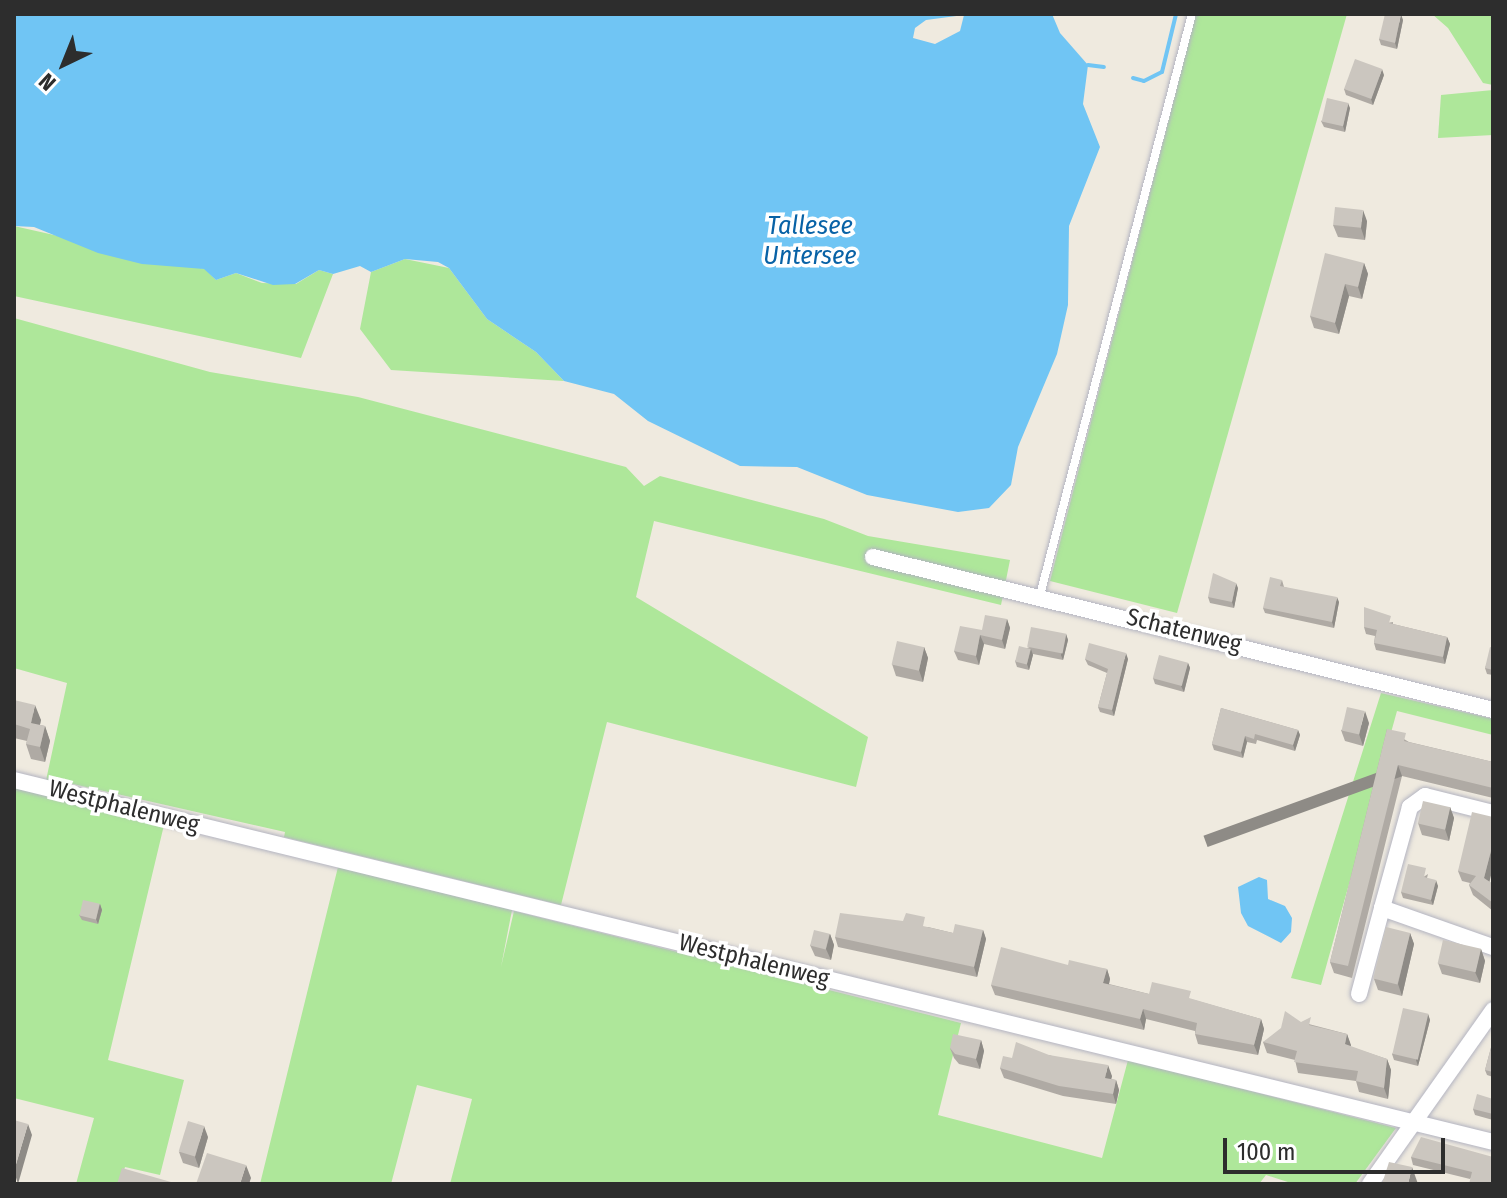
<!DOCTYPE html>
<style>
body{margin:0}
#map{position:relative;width:1507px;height:1198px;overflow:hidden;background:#efeadf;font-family:"Fira Sans Condensed",sans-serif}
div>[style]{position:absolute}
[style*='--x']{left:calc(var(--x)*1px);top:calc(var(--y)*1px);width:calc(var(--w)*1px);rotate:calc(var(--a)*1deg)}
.green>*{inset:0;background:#aee79a}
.water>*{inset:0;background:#70c5f4}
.stream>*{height:4px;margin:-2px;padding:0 2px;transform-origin:2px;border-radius:2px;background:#70c5f4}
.roads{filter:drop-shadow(0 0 2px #b3b4c1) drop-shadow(0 0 2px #b3b4c1)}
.service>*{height:8px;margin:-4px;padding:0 4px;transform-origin:4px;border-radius:4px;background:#fff}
.minor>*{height:16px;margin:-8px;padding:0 8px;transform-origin:8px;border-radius:8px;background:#fff}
.wall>*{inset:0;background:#afaaa4}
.shaded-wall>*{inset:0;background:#8e8b86;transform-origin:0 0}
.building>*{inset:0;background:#cbc6bf;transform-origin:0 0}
span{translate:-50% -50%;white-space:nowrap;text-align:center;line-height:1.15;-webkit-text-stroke:7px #fff;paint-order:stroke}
.street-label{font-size:24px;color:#2d2d2d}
.water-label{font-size:26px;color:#0862a6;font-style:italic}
.frame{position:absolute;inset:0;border:16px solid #2d2d2d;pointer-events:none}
.north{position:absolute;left:24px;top:24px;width:80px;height:80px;-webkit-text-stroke:6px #fff;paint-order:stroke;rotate:223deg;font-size:22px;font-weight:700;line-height:32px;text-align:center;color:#2d2d2d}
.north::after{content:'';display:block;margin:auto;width:28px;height:36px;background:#2d2d2d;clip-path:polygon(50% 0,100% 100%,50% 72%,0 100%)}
.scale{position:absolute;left:1223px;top:1138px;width:222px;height:36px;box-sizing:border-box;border:4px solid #2d2d2d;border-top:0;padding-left:10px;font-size:24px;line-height:28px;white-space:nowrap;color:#2d2d2d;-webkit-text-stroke:6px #fff;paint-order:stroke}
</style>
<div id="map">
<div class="green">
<i style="clip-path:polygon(1196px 14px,1347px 14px,1177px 613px,1050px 581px)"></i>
<i style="clip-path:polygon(1432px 14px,1493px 14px,1493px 85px,1483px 83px,1448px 28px)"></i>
<i style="clip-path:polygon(1493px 90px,1493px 135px,1438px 138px,1441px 95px)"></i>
<i style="clip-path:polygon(14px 226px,205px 269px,216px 280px,236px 273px,262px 283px,296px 284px,319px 270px,333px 274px,301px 358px,14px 296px)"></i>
<i style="clip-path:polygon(405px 259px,449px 268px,487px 319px,536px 352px,564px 381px,391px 370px,360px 329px,371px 272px)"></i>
<i style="clip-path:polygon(14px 318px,210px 372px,358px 397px,626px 467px,644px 486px,660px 476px,824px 519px,868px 536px,1010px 560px,1001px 605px,654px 521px,636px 597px,868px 737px,856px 787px,607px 722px,561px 905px,284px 837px,285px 832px,64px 782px,62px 790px,45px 785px,67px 683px,14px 668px)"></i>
<i style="clip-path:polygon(1381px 693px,1493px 719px,1493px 735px,1397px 711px,1321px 985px,1291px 978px)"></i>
<i style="clip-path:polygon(14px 787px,164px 825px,108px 1060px,184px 1080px,160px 1175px,125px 1167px,120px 1184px,76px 1184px,94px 1118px,14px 1098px)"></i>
<i style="clip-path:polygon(338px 867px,512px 910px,501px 967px,514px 911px,961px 1023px,938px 1115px,1102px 1158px,1128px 1060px,1396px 1128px,1355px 1184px,1294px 1184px,1266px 1175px,1259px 1184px,450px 1184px,472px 1099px,417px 1085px,391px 1184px,260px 1184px)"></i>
</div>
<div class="water">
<i style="clip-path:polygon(evenodd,14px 14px,1052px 14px,1060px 33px,1088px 65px,1083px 104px,1100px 147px,1069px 226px,1068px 305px,1057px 354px,1018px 447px,1011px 485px,989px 508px,958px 512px,867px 495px,797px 467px,740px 466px,648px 421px,614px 394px,564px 381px,536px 352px,487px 319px,449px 268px,438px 262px,405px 259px,371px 272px,360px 266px,333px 274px,319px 270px,295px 284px,273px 285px,236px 273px,216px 280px,204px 269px,142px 264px,98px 253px,34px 227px,14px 226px,14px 14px,964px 15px,960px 31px,935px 44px,913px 38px,915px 28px,926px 20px,964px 15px)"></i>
<i style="clip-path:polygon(1259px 877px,1267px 880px,1268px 899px,1285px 906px,1292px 918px,1291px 932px,1281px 943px,1248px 926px,1241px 913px,1238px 887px)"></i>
</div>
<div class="stream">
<i style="--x:1088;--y:65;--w:16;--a:7"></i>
<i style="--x:1133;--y:78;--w:11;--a:15"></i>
<i style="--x:1144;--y:81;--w:20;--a:-27"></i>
<i style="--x:1162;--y:72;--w:60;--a:-76.4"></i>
</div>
<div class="roads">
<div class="service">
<i style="--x:1040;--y:595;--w:601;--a:-75.34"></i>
</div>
<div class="minor">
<i style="--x:873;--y:557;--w:639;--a:13.86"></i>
<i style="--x:14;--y:780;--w:1523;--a:13.75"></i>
<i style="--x:1493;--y:813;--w:70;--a:-166"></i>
<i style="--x:1425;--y:796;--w:19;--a:144"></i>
<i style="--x:1410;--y:807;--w:105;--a:105.5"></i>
<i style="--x:1382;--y:908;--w:118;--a:19.4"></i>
<i style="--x:1359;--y:994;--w:89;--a:-75"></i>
<i style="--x:1370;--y:1184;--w:213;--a:-54.7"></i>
</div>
</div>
<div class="wall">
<i style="clip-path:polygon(1403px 20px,1397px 49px,1381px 45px,1379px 39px)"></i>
<i style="clip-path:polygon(1384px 75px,1373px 105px,1346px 95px,1344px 89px)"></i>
<i style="clip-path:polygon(1350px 108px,1345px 132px,1324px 127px,1321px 121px)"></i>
<i style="clip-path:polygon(1367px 221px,1365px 240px,1338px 237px,1333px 225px)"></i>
<i style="clip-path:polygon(1364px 263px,1368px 274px,1362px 299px,1349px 296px,1339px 334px,1314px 328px,1310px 316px)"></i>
<i style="clip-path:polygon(1282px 580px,1284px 587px,1339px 602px,1334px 628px,1265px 613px,1263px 608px)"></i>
<i style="clip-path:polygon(1238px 588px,1234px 608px,1210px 603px,1208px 597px)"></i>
<i style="clip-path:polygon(1007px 619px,1010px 628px,1005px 649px,984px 644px,979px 665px,958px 660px,954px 651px,982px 630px)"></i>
<i style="clip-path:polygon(1393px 622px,1393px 624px,1447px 637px,1450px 644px,1445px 664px,1376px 650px,1374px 643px,1375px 636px,1366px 634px,1364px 627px)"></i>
<i style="clip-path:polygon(1066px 634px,1068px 640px,1063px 660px,1033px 654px,1029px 670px,1017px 667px,1015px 661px,1027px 648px)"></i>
<i style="clip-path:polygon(924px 647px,928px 658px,923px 682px,896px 676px,892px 664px)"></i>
<i style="clip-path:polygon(1493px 648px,1493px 675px,1487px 674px,1485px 668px)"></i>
<i style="clip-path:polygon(1085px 659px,1128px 659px,1114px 716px,1100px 712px,1098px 707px,1107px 673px,1088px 665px)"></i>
<i style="clip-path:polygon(1188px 663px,1190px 668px,1184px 692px,1155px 684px,1153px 678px)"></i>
<i style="clip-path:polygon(14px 700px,41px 720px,40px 725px,45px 726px,50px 741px,45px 762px,31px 759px,26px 744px,27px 741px,14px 738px)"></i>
<i style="clip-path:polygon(1221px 708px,1298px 730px,1300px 735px,1295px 751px,1257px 740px,1256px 744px,1247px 742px,1243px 758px,1214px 750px,1212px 744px)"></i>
<i style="clip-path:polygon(1369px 723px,1363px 746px,1345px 741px,1341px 730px)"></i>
<i style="clip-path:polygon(1387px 729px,1409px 742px,1493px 762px,1493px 798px,1402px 776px,1352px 978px,1334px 973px,1330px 962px)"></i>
<i style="clip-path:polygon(1450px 807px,1454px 818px,1449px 841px,1422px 835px,1418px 823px)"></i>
<i style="clip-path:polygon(1493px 817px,1489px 882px,1493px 884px,1493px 911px,1473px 895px,1469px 885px,1470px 883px,1462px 881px,1458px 871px)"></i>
<i style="clip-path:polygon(1428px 874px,1427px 878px,1438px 886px,1433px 905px,1403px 898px,1401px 892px)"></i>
<i style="clip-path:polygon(100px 904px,102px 910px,98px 924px,82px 920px,79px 915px)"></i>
<i style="clip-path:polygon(928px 927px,953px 933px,983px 930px,986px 939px,977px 977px,838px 947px,835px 937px)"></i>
<i style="clip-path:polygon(1410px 933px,1414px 944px,1402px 996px,1378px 990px,1374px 979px)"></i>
<i style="clip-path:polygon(830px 934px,834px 945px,831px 960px,815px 956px,810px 945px)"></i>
<i style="clip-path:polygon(1481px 949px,1485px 961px,1480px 983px,1442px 974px,1438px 963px)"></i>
<i style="clip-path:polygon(1068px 965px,1107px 969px,1110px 979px,1109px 984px,1149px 994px,1194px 1000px,1261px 1019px,1264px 1029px,1258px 1055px,1198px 1044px,1195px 1034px,1195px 1031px,1146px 1019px,1144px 1030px,995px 995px,991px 985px)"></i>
<i style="clip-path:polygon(1428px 1014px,1430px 1020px,1418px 1066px,1394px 1060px,1392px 1054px)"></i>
<i style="clip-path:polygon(1301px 1022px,1347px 1034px,1351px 1047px,1387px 1059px,1391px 1070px,1388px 1099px,1359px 1092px,1356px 1081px,1298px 1073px,1295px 1060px,1267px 1053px,1263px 1042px)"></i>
<i style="clip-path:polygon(981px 1040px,984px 1051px,980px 1069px,959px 1064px,954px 1058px,950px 1048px)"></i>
<i style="clip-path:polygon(1493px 1040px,1493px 1077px,1487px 1075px,1485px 1070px)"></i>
<i style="clip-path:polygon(1049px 1055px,1112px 1076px,1111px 1079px,1116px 1080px,1119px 1090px,1116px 1104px,1063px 1096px,1004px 1078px,1000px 1068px,1012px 1058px)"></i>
<i style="clip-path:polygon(1493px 1099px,1493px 1120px,1475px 1115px,1473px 1109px)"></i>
<i style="clip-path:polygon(208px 1137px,199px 1168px,183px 1163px,179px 1152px)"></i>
<i style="clip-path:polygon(1411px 1157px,1493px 1157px,1470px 1179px,1413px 1165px)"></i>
</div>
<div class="shaded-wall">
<i style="clip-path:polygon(1401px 14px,1403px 20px,1397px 49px,1395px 43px)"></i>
<i style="clip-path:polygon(1382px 69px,1384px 75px,1373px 105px,1371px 99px)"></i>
<i style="clip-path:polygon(1348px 103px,1350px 108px,1345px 132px,1343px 126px)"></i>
<i style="clip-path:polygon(1363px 210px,1367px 221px,1365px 240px,1361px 228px)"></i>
<i style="clip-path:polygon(1364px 263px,1368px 274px,1362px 299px,1358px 287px)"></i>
<i style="clip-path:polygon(1345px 284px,1349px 296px,1339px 334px,1335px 323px)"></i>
<i style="clip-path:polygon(1236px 583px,1238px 588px,1234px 608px,1232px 602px)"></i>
<i style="clip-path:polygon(1337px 597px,1339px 602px,1334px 628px,1332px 622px)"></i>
<i style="clip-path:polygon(1007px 619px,1010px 628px,1005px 649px,1002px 640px)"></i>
<i style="clip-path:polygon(1066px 634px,1068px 640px,1063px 660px,1061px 655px)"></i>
<i style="clip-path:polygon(980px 635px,984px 644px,979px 665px,976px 656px)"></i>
<i style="clip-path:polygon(1447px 637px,1450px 644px,1445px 664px,1443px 657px)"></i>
<i style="clip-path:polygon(924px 647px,928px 658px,923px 682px,919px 670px)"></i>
<i style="clip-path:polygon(1031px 649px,1033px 655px,1029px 670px,1027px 664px)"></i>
<i style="clip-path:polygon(1126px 653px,1128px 659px,1114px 716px,1112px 710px)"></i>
<i style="clip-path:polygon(1188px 663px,1190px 668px,1184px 692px,1181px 686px)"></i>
<i style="clip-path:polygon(35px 705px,41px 720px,37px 737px,31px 723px)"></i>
<i style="clip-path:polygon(1365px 711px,1369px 723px,1363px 746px,1359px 734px)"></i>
<i style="clip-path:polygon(45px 726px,50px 741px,45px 762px,40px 747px)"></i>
<i style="clip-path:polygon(1298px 730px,1300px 735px,1295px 751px,1293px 745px)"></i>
<i style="clip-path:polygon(1245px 736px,1247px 742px,1243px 758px,1241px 752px)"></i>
<i style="left:1398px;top:765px;width:12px;height:207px;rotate:70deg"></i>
<i style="clip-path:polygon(1450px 807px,1454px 818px,1449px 841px,1445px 829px)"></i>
<i style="clip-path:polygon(1493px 843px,1493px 867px,1488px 888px,1484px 878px)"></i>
<i style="clip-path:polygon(1436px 880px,1438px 886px,1433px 905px,1431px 900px)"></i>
<i style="clip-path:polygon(100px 904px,102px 910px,98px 924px,96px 919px)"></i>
<i style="clip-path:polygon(983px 930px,986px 939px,977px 977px,974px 967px)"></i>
<i style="clip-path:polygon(1410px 933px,1414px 944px,1402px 996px,1398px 984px)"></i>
<i style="clip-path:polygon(830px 934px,834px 945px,831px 960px,826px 949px)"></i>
<i style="clip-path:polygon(1481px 949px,1485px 961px,1480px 983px,1475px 972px)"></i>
<i style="clip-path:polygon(1107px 969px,1110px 979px,1107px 993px,1103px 983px)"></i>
<i style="clip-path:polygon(1143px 1009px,1146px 1019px,1144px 1030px,1140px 1019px)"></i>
<i style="clip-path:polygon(1428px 1014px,1430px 1020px,1418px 1066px,1416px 1060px)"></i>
<i style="clip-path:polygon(1261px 1019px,1264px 1029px,1258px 1055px,1254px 1045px)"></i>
<i style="clip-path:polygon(1347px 1034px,1351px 1045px,1349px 1055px,1345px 1044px)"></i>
<i style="clip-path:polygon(981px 1040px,984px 1051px,980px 1069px,976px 1059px)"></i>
<i style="clip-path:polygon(1387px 1059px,1391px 1070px,1388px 1099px,1384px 1088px)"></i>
<i style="clip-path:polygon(1108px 1065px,1112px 1076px,1109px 1088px,1105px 1078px)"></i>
<i style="clip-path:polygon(1116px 1080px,1119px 1090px,1116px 1104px,1113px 1094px)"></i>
<i style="clip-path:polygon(28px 1124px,32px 1135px,18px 1184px,14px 1171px)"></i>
<i style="clip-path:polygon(204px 1126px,208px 1137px,199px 1168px,195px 1157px)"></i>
<i style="clip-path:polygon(246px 1165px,251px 1178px,249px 1184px,240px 1184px)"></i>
<i style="clip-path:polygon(1412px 1167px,1418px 1184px,1408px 1184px)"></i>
</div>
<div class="building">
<i style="clip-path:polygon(1385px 14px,1401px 14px,1395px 43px,1379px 39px)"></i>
<i style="left:1355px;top:59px;width:29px;height:32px;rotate:20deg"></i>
<i style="left:1327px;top:98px;width:22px;height:24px;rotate:13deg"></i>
<i style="left:1335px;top:207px;width:28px;height:18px;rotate:6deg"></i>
<i style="clip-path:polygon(1325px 253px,1364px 263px,1358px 287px,1345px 284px,1335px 323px,1310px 316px)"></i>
<i style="clip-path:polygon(1213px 573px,1236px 583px,1232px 602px,1208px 597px)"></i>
<i style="clip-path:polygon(1270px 577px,1282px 580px,1280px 586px,1337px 597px,1332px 622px,1263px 608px)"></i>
<i style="clip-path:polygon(1364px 607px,1391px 616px,1389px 623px,1447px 637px,1443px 657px,1374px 643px,1377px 630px,1364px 627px)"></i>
<i style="clip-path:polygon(985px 615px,1007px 619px,1002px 640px,980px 635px,976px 656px,954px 651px,960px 626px,982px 630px)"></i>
<i style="left:1031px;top:627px;width:36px;height:20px;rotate:11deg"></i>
<i style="left:897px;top:641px;width:28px;height:24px;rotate:13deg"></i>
<i style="clip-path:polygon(1089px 643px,1126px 653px,1112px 710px,1098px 707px,1108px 669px,1085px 659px)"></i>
<i style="left:1019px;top:646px;width:12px;height:16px;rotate:14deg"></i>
<i style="clip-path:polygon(1490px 647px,1493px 648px,1493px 670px,1485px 668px)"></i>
<i style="left:1159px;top:655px;width:30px;height:24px;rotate:15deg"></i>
<i style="clip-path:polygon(14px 700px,35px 705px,31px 723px,45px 726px,40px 747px,26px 744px,30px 729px,14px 724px)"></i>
<i style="left:1347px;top:707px;width:18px;height:24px;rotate:13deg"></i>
<i style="clip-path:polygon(1221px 708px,1298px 730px,1293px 745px,1255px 734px,1254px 739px,1245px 736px,1241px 752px,1212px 744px)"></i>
<i style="clip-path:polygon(1387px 729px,1406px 733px,1404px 741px,1493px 762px,1493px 788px,1398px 765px,1348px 966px,1330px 962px)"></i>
<i style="left:1423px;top:801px;width:28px;height:23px;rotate:13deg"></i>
<i style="clip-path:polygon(1472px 812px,1493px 817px,1493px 843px,1484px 878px,1493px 884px,1493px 903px,1469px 885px,1476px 876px,1458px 871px)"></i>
<i style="clip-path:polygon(1408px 864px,1426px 868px,1424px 877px,1436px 880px,1431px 900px,1401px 892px)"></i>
<i style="left:83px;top:900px;width:17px;height:16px;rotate:13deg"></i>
<i style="clip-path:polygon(840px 913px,903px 921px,906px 913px,925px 917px,923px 926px,953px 933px,955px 924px,983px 930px,974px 967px,835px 937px)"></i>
<i style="left:1386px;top:927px;width:25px;height:53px;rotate:14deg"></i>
<i style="left:814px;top:930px;width:16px;height:16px;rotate:14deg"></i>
<i style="left:1443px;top:940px;width:39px;height:24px;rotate:13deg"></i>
<i style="clip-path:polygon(1001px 947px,1068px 965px,1069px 960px,1107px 969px,1103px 983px,1149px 994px,1152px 982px,1191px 991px,1189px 998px,1261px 1019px,1254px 1045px,1195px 1034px,1197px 1023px,1143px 1009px,1140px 1019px,991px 985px)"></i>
<i style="left:1403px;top:1008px;width:26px;height:47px;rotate:13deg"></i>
<i style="clip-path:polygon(1285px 1011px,1301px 1022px,1311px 1017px,1309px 1025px,1347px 1034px,1345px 1044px,1387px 1059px,1384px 1088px,1356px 1081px,1358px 1071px,1294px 1062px,1297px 1051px,1263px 1042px,1281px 1028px)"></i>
<i style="clip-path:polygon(953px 1034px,981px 1040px,976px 1059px,955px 1054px,950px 1048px)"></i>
<i style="clip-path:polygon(1493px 1040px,1493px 1072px,1485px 1070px)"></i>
<i style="clip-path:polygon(1016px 1042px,1049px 1055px,1108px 1065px,1105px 1078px,1116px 1080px,1113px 1094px,1059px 1086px,1000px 1068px,1003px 1056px,1012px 1058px)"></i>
<i style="clip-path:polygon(1477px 1094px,1493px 1099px,1493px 1114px,1473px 1109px)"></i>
<i style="clip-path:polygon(14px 1120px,28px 1124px,14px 1171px)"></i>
<i style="left:188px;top:1121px;width:17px;height:32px;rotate:17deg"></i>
<i style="clip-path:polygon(1421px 1137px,1493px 1157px,1493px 1184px,1469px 1184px,1472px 1172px,1411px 1157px)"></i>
<i style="clip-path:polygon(207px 1153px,246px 1165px,240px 1184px,196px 1184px)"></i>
<i style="clip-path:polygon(1389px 1162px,1412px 1167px,1408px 1184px,1382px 1184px)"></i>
<i style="clip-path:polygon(122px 1168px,171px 1182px,170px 1184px,117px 1184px)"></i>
</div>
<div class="street-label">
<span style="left:1184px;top:631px;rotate:14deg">Schatenweg</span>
<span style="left:124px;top:807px;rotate:14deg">Westphalenweg</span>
<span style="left:754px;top:961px;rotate:14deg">Westphalenweg</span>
</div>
<div class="water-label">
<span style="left:810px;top:241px">Tallesee<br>Untersee</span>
</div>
<div class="frame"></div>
<div class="north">N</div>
<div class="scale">100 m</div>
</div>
